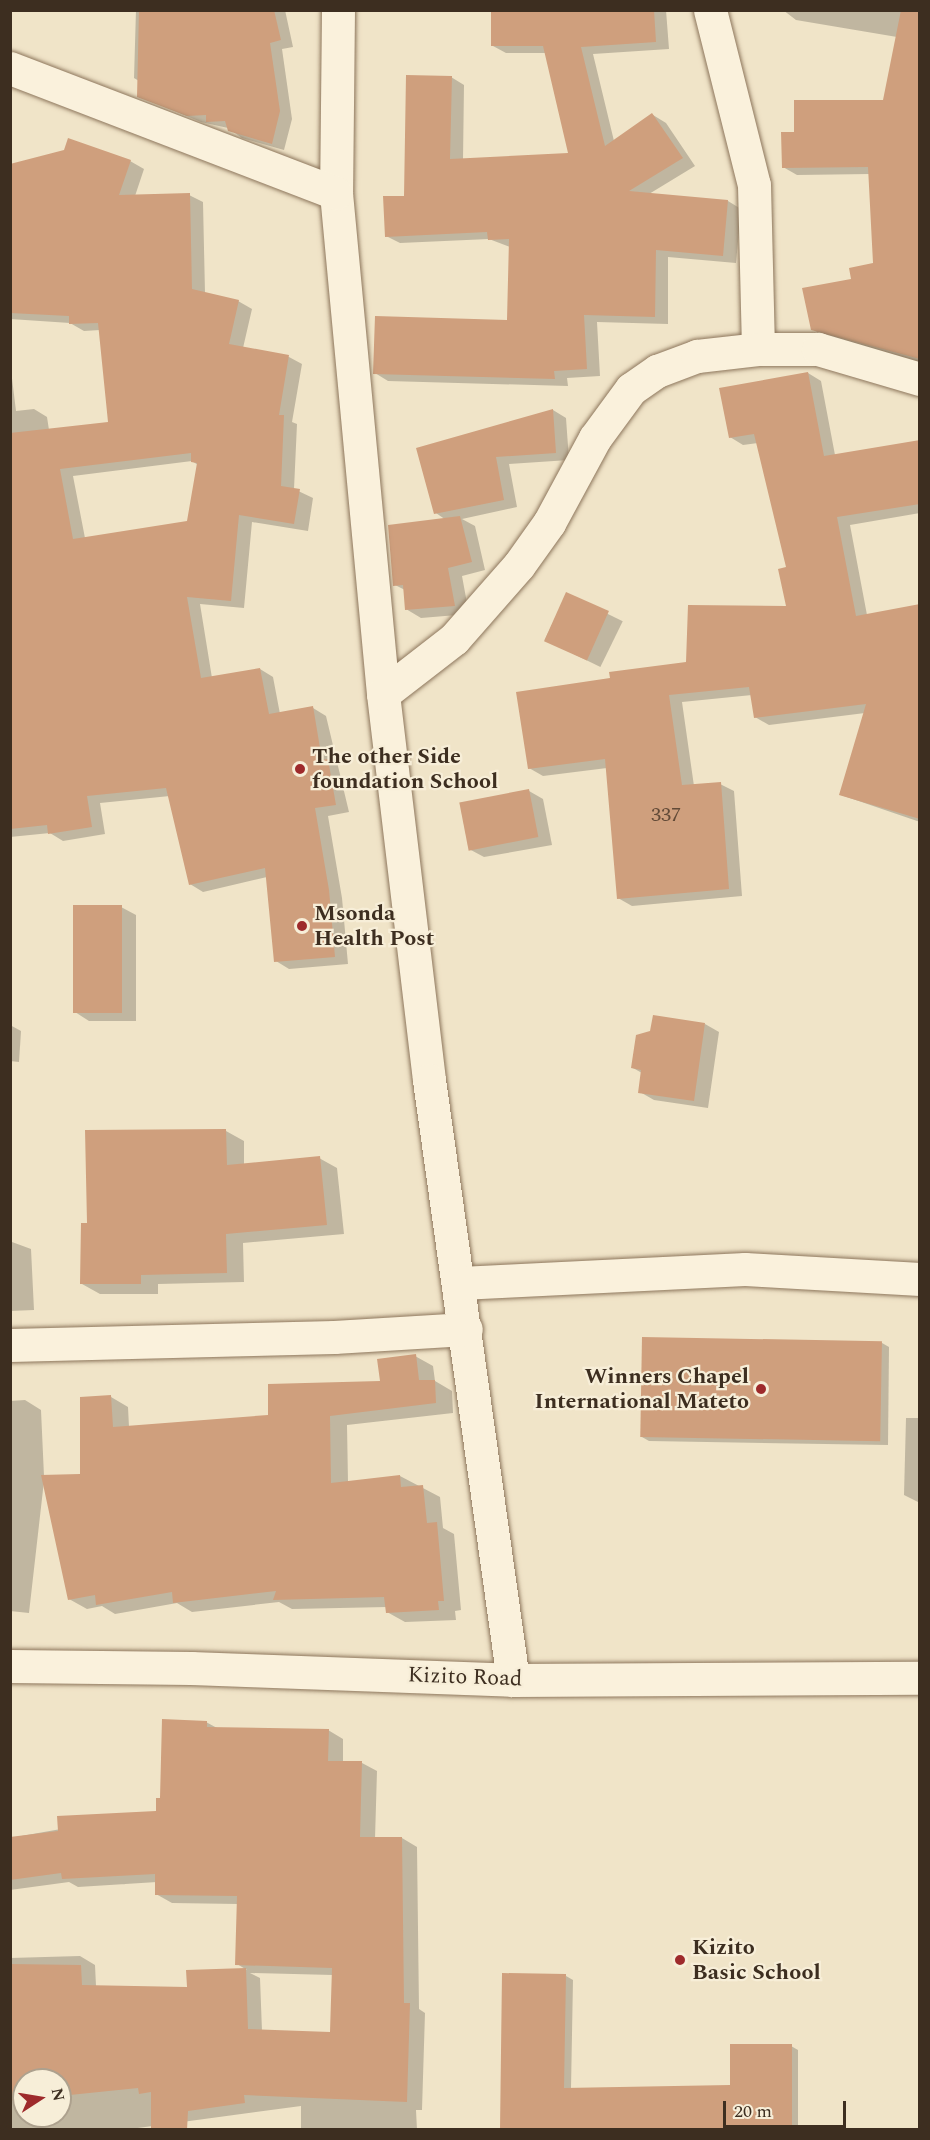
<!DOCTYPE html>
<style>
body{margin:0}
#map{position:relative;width:930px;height:2140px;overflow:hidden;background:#f0e4c8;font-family:Spectral,serif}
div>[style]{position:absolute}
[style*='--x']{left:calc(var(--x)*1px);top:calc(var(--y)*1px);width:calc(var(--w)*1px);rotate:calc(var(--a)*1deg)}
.shadow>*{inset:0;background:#0003;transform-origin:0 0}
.building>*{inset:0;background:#cf9f7d;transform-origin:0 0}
.roads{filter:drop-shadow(0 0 2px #8d765c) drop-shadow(0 0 2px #8d765c)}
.minor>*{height:33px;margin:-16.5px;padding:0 16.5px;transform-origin:16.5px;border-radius:16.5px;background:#faf1dc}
.dots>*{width:16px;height:16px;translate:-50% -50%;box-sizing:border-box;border:3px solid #f7eed8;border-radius:50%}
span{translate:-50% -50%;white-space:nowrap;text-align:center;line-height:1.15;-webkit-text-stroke:4.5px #f7eed8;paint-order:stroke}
.number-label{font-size:20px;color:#624a37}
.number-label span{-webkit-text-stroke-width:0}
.poi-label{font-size:22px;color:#3d2e20;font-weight:700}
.left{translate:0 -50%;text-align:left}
.right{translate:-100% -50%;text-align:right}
.street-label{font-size:22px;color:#3d2e20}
.frame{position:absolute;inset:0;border:12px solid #3d2e20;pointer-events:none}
.north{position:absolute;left:12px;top:2068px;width:60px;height:60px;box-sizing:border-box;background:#f7eed8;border:2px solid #ada18e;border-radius:50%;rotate:78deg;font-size:16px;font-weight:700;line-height:24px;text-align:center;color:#3d2e20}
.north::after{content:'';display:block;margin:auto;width:21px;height:27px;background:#9e2a2b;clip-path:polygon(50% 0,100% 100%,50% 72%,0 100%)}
.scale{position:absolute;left:723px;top:2101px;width:123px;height:27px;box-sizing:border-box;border:3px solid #3d2e20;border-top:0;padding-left:8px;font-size:18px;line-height:21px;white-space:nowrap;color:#3d2e20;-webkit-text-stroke:4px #f7eed8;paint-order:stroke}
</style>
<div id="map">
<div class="shadow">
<i style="clip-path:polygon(136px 10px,285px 10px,293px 47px,282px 49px,292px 119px,284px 150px,242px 138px,228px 128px,201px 122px,139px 96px,139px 81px,134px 78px)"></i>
<i style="clip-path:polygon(493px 10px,666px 10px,669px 49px,593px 54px,614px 141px,653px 115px,666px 123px,695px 166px,649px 194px,728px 201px,741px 209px,736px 263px,668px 257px,668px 324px,597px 322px,600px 376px,567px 378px,568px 386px,388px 381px,375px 373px,509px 321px,510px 247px,489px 239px,400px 243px,386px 236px,406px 197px,451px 77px,464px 85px,463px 160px,570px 155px,546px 53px,506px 53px,493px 46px)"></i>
<i style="clip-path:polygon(783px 10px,920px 10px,920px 362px,826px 337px,812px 329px,875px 264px,870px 174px,797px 175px,783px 167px,796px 133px,884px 101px,897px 37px,796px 20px)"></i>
<i style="clip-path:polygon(evenodd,130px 161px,144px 169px,135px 196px,189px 195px,203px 202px,205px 293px,238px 301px,252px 309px,243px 348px,289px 357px,302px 364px,292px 422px,297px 424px,294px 489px,313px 498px,308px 531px,252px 522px,244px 608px,200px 604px,212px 678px,260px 669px,273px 677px,280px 714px,313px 708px,326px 716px,349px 812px,328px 816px,342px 898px,348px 964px,289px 969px,276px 961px,267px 877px,203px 892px,190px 884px,170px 796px,100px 803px,105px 834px,63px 841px,50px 833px,10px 837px,10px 362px,16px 411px,34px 409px,47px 417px,49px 430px,109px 423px,100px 330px,84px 331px,70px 323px,10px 319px,10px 165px,130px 161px,192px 461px,198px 465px,188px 522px,85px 538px,73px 476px,192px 461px)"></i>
<i style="clip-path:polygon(808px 373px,821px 381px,835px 455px,920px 449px,920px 513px,850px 525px,867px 615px,920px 605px,920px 822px,841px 795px,865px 713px,769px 725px,755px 717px,752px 695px,682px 702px,694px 786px,720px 784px,734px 791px,742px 896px,632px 906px,618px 898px,607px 768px,543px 776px,529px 768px,611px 680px,688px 664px,788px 608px,788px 568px,758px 443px,743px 445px,730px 437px)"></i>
<i style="clip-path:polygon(553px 410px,566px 418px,569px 460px,509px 464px,517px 507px,462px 519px,475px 526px,485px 570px,462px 576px,469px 614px,421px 618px,406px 609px,405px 590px,395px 585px,446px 520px,436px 513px,418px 449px)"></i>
<i style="left:567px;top:594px;width:62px;height:51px;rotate:26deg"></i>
<i style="clip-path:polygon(529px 791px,543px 799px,552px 845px,484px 857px,469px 849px)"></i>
<i style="clip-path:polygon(121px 907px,136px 915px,136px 1021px,89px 1021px,75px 1012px)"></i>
<i style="clip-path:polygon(705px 1024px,719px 1032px,708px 1108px,654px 1100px,640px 1092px,642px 1073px,633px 1068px)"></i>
<i style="clip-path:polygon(10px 1025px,21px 1031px,19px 1062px,10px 1061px)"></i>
<i style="clip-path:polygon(87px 1131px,226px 1131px,244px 1141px,244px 1165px,319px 1158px,337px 1168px,344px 1234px,243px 1243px,244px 1282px,158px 1284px,158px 1294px,100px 1294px,82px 1284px,88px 1225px)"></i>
<i style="clip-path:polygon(10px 1199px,12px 1242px,31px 1249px,34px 1310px,10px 1311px)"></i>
<i style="clip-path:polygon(882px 1343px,889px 1347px,888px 1445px,649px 1441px,642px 1437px)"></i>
<i style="clip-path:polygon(415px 1356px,433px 1366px,435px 1381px,452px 1391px,453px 1413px,347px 1425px,348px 1482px,400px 1476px,440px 1497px,443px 1528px,454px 1534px,461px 1610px,455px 1611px,456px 1620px,405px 1622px,387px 1612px,387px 1607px,292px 1609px,279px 1602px,192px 1612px,177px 1603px,115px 1614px,102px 1606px,87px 1609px,69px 1599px,44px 1481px,29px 1613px,10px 1611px,10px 1401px,25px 1400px,41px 1410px,44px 1476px,81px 1476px,111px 1397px,128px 1407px,129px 1427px,269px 1417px,382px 1382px)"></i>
<i style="clip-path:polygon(906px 1418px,920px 1418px,920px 1503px,904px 1495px)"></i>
<i style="clip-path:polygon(evenodd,206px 1722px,217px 1728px,328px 1730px,343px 1739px,343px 1762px,362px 1763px,377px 1771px,375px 1839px,402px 1838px,417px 1847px,419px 2009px,425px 2013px,422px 2110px,416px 2110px,417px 2130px,301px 2130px,301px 2106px,123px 2130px,10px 2130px,10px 1958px,80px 1956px,95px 1965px,96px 1986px,188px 1988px,188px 1971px,247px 1970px,237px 1964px,238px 1904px,172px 1903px,156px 1894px,157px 1882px,78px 1887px,69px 1882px,10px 1890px,10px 1838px,157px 1812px,206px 1722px,250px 1973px,333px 1975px,331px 2033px,262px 2031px,260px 1978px,250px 1973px,206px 1722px,24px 2080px,60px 2080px,60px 2116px,24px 2116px,24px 2080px)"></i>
<i style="clip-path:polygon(566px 1976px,573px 1980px,571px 2089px,731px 2086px,791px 2046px,798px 2050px,798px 2130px,501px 2130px)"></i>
</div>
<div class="building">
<i style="clip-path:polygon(139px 10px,274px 10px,281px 40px,270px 43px,280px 111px,272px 144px,228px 131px,225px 121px,206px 122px,206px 115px,187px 116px,137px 97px)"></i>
<i style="clip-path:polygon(654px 10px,656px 42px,581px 47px,605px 146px,652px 113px,683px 158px,629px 191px,728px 200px,723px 256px,656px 250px,655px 317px,584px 315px,587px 369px,554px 371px,555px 379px,373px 374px,375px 316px,507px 320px,509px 239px,488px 240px,487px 232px,385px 237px,383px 196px,404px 196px,406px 75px,452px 76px,450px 159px,568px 153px,543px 46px,491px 46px,491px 12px)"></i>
<i style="clip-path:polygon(901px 10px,920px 10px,920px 359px,811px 330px,802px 288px,851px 279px,849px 268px,873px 263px,868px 167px,782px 168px,781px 132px,794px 132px,794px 100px,883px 100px)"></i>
<i style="clip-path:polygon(evenodd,68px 138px,131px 160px,119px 195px,190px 193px,192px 289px,239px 300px,229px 344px,289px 355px,279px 415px,284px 415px,281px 486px,300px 489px,294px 524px,239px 515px,231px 601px,187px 597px,201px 678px,260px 668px,269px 714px,313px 706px,322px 760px,328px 759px,336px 805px,315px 808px,329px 890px,335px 957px,274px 962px,265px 868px,189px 885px,166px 788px,87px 796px,92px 827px,48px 834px,47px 825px,10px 829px,10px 433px,108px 422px,98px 323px,69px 324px,69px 316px,10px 313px,10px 164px,64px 150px,68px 138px,191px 453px,191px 462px,197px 463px,187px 521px,73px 539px,60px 469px,191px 453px)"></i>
<i style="clip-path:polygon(808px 372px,824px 456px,920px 440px,920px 504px,837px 517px,856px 616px,920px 604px,920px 819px,839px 795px,866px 704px,754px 718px,749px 687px,669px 695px,682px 785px,721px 782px,729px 889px,617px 899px,605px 759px,528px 769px,516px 692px,610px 678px,609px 672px,686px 662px,688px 605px,786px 606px,778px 569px,786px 567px,754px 434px,729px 438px,719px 388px)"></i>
<i style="clip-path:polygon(553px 409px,556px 453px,496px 457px,504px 500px,434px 514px,416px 448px)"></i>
<i style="clip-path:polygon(460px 516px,472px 562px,448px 568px,455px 606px,405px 610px,403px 585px,393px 586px,388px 525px)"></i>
<i style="left:566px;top:592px;width:47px;height:54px;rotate:24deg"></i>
<i style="left:529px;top:789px;width:49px;height:71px;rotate:79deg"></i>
<i style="left:73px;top:905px;width:49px;height:108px"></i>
<i style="clip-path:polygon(653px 1015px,705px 1023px,694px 1101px,638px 1093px,641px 1070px,631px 1068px,636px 1035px,650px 1031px)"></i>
<i style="clip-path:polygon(226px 1129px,227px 1165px,320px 1156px,327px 1225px,226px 1234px,227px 1273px,141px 1275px,141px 1284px,80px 1284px,81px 1223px,87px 1223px,85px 1130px)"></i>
<i style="left:642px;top:1337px;width:240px;height:100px;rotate:1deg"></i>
<i style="clip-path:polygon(416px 1354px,419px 1380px,435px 1380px,436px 1403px,330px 1416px,331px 1483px,400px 1475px,401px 1487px,423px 1485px,427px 1523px,437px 1522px,444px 1601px,438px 1601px,439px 1610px,386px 1613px,384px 1597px,273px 1600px,276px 1591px,173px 1603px,172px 1592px,96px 1605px,95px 1595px,68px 1600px,41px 1475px,80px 1474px,80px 1397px,111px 1395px,113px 1427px,268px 1415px,268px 1384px,380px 1381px,377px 1359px)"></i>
<i style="clip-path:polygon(162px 1719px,207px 1721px,207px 1727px,329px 1729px,328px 1761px,362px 1761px,360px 1837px,402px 1837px,404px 2003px,410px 2003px,407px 2102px,244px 2095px,245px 2103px,188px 2111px,187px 2130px,151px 2130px,151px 2092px,139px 2094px,138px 2088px,60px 2096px,60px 2080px,24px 2080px,24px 2099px,10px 2101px,10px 1964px,81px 1965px,82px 1985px,187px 1987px,186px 1970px,246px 1968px,248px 2029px,330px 2032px,332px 1968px,235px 1965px,237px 1896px,155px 1895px,155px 1874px,62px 1879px,61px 1873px,10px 1880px,10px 1837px,58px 1831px,57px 1816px,156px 1811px,156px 1798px,160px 1798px)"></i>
<i style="clip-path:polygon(502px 1973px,566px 1974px,564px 2088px,730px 2085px,730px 2044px,792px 2044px,792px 2130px,500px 2130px)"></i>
</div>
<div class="roads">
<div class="minor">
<i style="--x:338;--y:10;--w:183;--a:90.6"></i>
<i style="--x:336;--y:193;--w:503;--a:84.64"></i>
<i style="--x:383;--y:694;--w:389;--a:83.2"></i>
<i style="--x:429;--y:1080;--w:606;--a:82.03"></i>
<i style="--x:710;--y:10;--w:180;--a:75.9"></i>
<i style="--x:754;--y:185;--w:164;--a:88.6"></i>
<i style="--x:10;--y:68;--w:349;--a:21"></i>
<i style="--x:383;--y:694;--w:90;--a:-37.8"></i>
<i style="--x:454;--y:639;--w:98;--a:-48.7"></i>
<i style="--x:519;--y:565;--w:52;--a:-54.5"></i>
<i style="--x:549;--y:523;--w:97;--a:-61.6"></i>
<i style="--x:595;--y:438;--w:61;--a:-53.7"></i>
<i style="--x:631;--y:389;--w:32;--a:-35"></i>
<i style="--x:657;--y:371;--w:43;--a:-20.6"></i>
<i style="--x:697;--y:356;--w:61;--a:-6.5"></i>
<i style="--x:758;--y:349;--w:60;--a:0"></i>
<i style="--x:818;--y:349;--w:106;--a:16.4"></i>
<i style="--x:460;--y:1283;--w:285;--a:-2.8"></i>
<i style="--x:745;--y:1269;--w:175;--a:3.3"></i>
<i style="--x:10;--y:1345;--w:324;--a:-1.4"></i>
<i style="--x:334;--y:1337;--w:132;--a:-3.5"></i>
<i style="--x:10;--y:1666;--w:181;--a:0.6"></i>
<i style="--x:191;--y:1668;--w:322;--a:2.1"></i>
<i style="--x:513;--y:1680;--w:407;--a:-0.3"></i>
</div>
</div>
<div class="dots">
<i style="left:300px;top:769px;background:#9e2a2b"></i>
<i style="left:302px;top:926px;background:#9e2a2b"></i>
<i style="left:761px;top:1389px;background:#9e2a2b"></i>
<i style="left:680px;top:1960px;background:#9e2a2b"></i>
</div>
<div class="number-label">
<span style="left:666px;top:815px">337</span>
</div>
<div class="poi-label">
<span class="left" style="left:312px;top:769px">The other Side<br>foundation School</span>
<span class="left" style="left:314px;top:926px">Msonda<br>Health Post</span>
<span class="right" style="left:749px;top:1389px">Winners Chapel<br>International Mateto</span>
<span class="left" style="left:692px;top:1960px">Kizito<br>Basic School</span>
</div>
<div class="street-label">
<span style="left:465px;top:1677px;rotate:2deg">Kizito Road</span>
</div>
<div class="frame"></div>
<div class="north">N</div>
<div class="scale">20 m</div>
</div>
